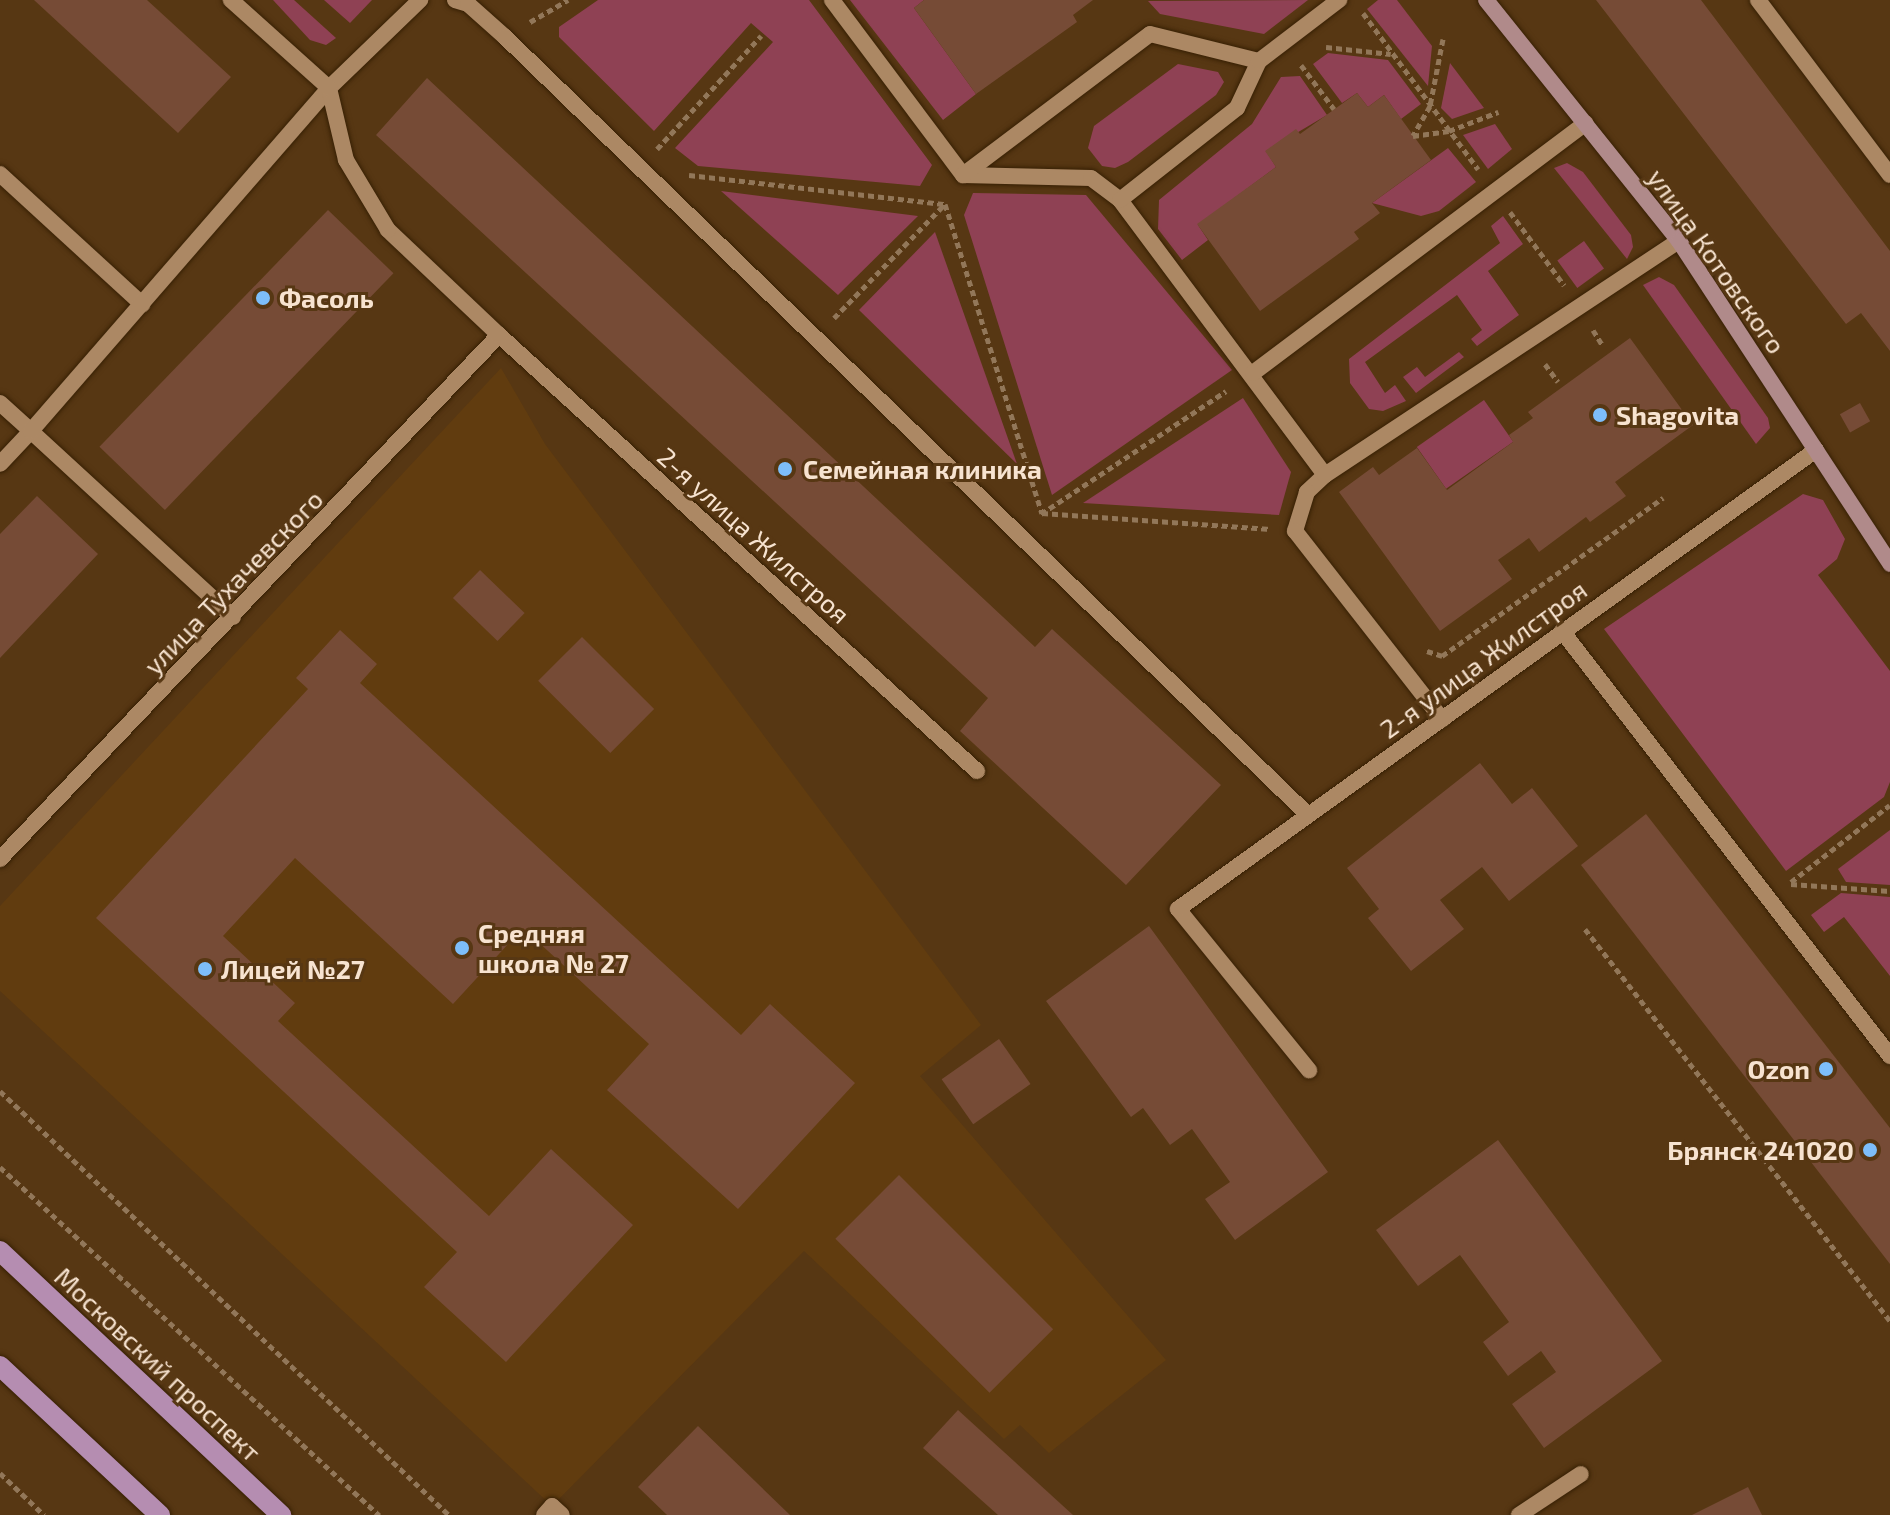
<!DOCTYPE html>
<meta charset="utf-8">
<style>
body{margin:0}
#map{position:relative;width:1890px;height:1515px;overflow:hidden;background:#573713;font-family:"Exo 2",sans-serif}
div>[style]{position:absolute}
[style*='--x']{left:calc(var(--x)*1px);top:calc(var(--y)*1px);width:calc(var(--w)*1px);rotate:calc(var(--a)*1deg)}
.built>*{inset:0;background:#613c0f}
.green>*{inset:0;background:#8f4154;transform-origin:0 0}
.building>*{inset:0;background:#764b36;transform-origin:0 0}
.path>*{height:5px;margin-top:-2.5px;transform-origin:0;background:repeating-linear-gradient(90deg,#927759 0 6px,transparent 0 10px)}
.roads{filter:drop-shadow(0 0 2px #372004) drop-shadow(0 0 2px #372004)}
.lane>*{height:16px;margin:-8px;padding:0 8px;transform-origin:8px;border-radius:8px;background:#ac8864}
.street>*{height:16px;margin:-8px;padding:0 8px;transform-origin:8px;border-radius:8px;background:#ac8864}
.secondary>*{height:16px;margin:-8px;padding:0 8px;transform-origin:8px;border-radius:8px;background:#b08a8a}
.primary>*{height:20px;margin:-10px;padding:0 10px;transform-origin:10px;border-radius:10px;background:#b58db1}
.dots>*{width:22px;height:22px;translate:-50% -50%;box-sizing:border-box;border:4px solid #573713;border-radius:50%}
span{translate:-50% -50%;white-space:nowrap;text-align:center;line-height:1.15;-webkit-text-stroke:6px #573713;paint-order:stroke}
.street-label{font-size:26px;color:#f7e3d0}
.poi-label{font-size:26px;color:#f7e3d0;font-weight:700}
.left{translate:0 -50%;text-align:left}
.right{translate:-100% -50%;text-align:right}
</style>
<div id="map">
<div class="built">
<i style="clip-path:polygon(501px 368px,545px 444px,981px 1025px,920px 1076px,1166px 1360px,1049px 1453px,1020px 1425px,1004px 1439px,804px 1251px,552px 1506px,0 991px,0 906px)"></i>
</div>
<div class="green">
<i style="clip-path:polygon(273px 0,294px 0,336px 38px,326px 45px,310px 40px)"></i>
<i style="clip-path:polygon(324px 0,372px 0,350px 23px)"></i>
<i style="clip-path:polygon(598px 0,809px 0,932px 165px,920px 186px,698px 166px,675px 148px,773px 42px,751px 23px,654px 131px,559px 37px,559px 27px)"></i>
<i style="clip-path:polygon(850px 0,924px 0,914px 8px,976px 94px,943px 120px)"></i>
<i style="clip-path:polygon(1308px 0,1264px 34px,1160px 14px,1148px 1px)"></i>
<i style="clip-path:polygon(1378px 0,1397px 0,1432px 46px,1428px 86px,1367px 9px)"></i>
<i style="clip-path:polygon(1328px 53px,1388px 60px,1421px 104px,1401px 119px,1384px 95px,1368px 107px,1357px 93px,1342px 103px,1313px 64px)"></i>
<i style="clip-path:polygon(1450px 63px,1484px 108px,1452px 119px,1441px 108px)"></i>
<i style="clip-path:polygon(1178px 64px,1218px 72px,1224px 82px,1216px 95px,1128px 162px,1115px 168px,1102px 166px,1088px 148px,1094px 126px)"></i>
<i style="clip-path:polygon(1300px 76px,1327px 115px,1266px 151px,1276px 167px,1198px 225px,1208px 240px,1182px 260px,1158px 229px,1159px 200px,1252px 124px,1281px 77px)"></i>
<i style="clip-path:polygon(1495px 124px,1512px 149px,1488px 169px,1463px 135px)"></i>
<i style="clip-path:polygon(1448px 148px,1476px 182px,1439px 211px,1421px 216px,1372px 203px)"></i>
<i style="clip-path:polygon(1567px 163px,1583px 172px,1631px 235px,1633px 247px,1627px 259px,1554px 168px)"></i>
<i style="clip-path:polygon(721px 191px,918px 216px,838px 295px)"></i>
<i style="clip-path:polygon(973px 193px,1086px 195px,1232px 370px,1052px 495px,964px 215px)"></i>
<i style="clip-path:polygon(1503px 216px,1523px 244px,1488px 271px,1519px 315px,1477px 346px,1471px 339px,1482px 330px,1457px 295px,1365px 362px,1385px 393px,1395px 385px,1406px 401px,1383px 411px,1369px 409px,1350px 383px,1349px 359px,1500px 243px,1491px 226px)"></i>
<i style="clip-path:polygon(935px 232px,1017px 464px,859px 310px)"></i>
<i style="left:1584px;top:241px;width:34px;height:33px;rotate:54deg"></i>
<i style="clip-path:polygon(1659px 277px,1674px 285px,1768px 418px,1770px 428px,1756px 444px,1643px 285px)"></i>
<i style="clip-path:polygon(1459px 352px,1464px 357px,1416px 393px,1403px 377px,1417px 367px,1425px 377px)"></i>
<i style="clip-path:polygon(1243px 398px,1291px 472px,1279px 515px,1083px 503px)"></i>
<i style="left:1484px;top:400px;width:51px;height:82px;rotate:55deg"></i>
<i style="clip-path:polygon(1803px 494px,1823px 500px,1845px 539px,1837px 559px,1818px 575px,1890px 671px,1890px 782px,1884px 797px,1786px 871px,1604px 629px)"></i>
<i style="clip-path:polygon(1890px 830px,1890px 885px,1846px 882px,1838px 869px)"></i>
<i style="clip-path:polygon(1841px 893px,1890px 897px,1890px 976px,1844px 917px,1824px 932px,1811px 915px)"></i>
</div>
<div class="building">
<i style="clip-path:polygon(34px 0,147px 0,231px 77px,178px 133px)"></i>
<i style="clip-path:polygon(924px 0,1093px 0,1073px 15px,1077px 22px,976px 94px,914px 8px)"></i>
<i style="clip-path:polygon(1596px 0,1701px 0,1890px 251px,1890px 351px,1861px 313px,1846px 324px)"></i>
<i style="clip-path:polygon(427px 78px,1035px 647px,1052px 629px,1221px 785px,1126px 885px,960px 731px,988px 698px,376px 135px)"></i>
<i style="clip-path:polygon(1357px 93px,1368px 107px,1384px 95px,1431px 160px,1372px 203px,1380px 213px,1354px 232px,1359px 239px,1260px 311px,1197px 224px,1276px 167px,1265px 151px,1296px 129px,1300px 134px)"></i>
<i style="left:328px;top:210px;width:91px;height:329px;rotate:44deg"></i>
<i style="clip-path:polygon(1630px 338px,1693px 425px,1615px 482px,1626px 496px,1590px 522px,1586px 517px,1539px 552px,1529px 538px,1498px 560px,1512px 579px,1440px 631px,1339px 492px,1373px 467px,1379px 475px,1417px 448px,1447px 490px,1513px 442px,1509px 435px,1533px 418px,1528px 412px)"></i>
<i style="left:1860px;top:403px;width:21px;height:23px;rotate:61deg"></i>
<i style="clip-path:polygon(37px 496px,98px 554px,0 658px,0 534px)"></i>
<i style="left:480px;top:570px;width:62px;height:39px;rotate:44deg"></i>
<i style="clip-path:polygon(340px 630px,377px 664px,360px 683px,741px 1035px,770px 1004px,855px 1083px,738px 1209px,607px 1090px,649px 1044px,523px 928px,453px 1004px,295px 858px,223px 936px,295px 1003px,278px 1021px,489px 1216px,551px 1149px,633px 1225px,506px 1362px,424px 1287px,457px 1252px,96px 918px,308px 689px,296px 678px)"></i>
<i style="left:582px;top:637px;width:102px;height:62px;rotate:45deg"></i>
<i style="clip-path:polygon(1480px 763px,1512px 804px,1532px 788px,1578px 846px,1509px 901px,1482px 867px,1440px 900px,1464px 929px,1411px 971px,1368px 918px,1379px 909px,1347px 868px)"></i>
<i style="clip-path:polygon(1646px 814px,1890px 1128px,1890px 1264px,1581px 865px)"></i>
<i style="clip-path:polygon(1149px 926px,1328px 1172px,1235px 1240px,1205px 1199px,1230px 1182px,1192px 1129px,1170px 1145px,1143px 1108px,1131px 1117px,1046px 1001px)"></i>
<i style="left:999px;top:1039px;width:55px;height:70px;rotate:55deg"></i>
<i style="clip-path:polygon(1498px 1140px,1662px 1361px,1544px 1448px,1512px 1404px,1556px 1372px,1541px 1351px,1508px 1376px,1483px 1342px,1509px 1322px,1460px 1255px,1418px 1286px,1376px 1230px)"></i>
<i style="left:899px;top:1175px;width:218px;height:90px;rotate:45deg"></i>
<i style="clip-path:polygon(958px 1410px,1073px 1515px,998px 1515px,923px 1448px)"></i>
<i style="clip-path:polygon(698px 1426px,790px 1515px,667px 1515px,638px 1487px)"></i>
<i style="clip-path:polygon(1748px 1487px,1762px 1515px,1692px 1515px)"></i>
</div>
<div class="path">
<i style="--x:1363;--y:13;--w:194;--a:53.6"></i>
<i style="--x:530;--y:22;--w:44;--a:-30.1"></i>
<i style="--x:1443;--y:39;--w:68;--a:101"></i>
<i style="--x:1430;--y:106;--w:34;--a:120"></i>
<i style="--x:1413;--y:136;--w:36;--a:-8"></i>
<i style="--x:1449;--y:131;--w:53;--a:-21.2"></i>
<i style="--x:1326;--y:47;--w:65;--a:6.1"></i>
<i style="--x:1301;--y:65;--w:55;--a:53.1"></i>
<i style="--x:657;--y:149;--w:154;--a:-47.4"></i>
<i style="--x:689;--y:175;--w:258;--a:6.5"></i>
<i style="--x:945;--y:204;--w:324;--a:72.6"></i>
<i style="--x:1042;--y:513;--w:229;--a:4"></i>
<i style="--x:1510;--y:212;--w:91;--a:53.5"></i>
<i style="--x:834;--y:318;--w:158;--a:-45.8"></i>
<i style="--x:1593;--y:330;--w:19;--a:58"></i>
<i style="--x:1545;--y:364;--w:22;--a:54"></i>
<i style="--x:1041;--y:514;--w:222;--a:-33.6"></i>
<i style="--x:1427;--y:651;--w:16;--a:18"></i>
<i style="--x:1442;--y:656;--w:272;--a:-35.6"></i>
<i style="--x:1791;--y:882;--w:125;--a:-37.9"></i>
<i style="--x:1791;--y:884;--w:99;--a:4"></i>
<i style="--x:1585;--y:929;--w:497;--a:52.1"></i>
<i style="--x:0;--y:1091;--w:618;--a:43.36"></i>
<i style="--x:0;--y:1167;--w:515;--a:42.56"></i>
<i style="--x:0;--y:1473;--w:61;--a:43.7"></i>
</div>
<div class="roads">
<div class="lane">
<i style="--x:832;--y:0;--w:219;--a:53.2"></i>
<i style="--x:963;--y:175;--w:128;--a:1.3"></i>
<i style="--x:1091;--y:178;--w:36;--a:37"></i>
<i style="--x:1120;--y:200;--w:343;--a:53.3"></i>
<i style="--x:1325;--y:475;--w:25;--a:137"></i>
<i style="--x:1307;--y:492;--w:41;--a:107.1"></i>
<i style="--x:1295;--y:531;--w:239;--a:52"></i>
<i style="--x:1758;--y:0;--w:219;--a:53"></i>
<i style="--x:0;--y:174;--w:193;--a:42.5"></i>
<i style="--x:963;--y:175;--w:234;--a:-37"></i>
<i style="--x:1150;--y:34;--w:112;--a:13.9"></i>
<i style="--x:1120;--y:200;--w:149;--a:-38.2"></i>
<i style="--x:1237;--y:108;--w:52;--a:-64.9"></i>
<i style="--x:1259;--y:61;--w:101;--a:-37.3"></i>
<i style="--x:499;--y:335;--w:647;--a:42.37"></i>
<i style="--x:1253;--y:373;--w:416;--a:-36.9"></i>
<i style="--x:0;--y:403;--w:42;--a:42.1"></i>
<i style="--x:31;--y:431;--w:45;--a:133.2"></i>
<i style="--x:1325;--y:475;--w:424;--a:-33.5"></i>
<i style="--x:233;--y:617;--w:275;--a:-137.4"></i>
<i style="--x:31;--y:431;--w:454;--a:-49"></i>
<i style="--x:1562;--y:631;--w:537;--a:52.34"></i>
<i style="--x:1178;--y:909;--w:208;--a:50.9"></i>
<i style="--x:544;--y:1515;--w:12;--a:-48"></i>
<i style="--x:552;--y:1506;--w:13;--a:42"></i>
<i style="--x:1519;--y:1515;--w:74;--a:-33.5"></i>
</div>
<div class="street">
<i style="--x:455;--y:0;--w:14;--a:17"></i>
<i style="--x:468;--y:4;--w:50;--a:41.7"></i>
<i style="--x:505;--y:37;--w:1117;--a:44.09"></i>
<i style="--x:329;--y:88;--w:127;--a:-44"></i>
<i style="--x:0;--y:859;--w:724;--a:-46.4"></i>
<i style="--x:499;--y:335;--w:153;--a:-136.6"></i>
<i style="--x:388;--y:230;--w:82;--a:-121"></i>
<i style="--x:346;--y:160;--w:74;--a:-103.3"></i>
<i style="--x:329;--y:88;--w:132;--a:-138.1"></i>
<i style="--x:1178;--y:909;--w:786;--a:-35.73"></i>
</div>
<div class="secondary">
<i style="--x:1486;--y:0;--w:309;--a:51.3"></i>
<i style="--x:1679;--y:241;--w:386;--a:56.8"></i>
</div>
<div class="primary">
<i style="--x:0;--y:1251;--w:386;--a:43.2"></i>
<i style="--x:0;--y:1366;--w:219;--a:43"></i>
</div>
</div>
<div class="dots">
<i style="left:263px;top:298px;background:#7dbef9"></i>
<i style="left:1600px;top:415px;background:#7dbef9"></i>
<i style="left:785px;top:469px;background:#7dbef9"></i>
<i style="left:462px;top:948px;background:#7dbef9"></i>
<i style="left:205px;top:969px;background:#7dbef9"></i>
<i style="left:1826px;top:1069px;background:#7dbef9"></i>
<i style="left:1870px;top:1150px;background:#7dbef9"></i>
</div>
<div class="street-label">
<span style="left:1717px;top:261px;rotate:55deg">улица Котовского</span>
<span style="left:754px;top:535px;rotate:42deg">2-я улица Жилстроя</span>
<span style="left:233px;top:582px;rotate:-46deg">улица Тухачевского</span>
<span style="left:1483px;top:659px;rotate:-36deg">2-я улица Жилстроя</span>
<span style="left:158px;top:1364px;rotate:43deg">Московский проспект</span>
</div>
<div class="poi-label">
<span class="left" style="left:279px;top:298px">Фасоль</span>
<span class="left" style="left:1616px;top:415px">Shagovita</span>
<span class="left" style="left:803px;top:469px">Семейная клиника</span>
<span class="left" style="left:478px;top:948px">Средняя<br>школа № 27</span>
<span class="left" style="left:221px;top:969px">Лицей №27</span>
<span class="right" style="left:1810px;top:1069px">Ozon</span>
<span class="right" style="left:1854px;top:1150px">Брянск 241020</span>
</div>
</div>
